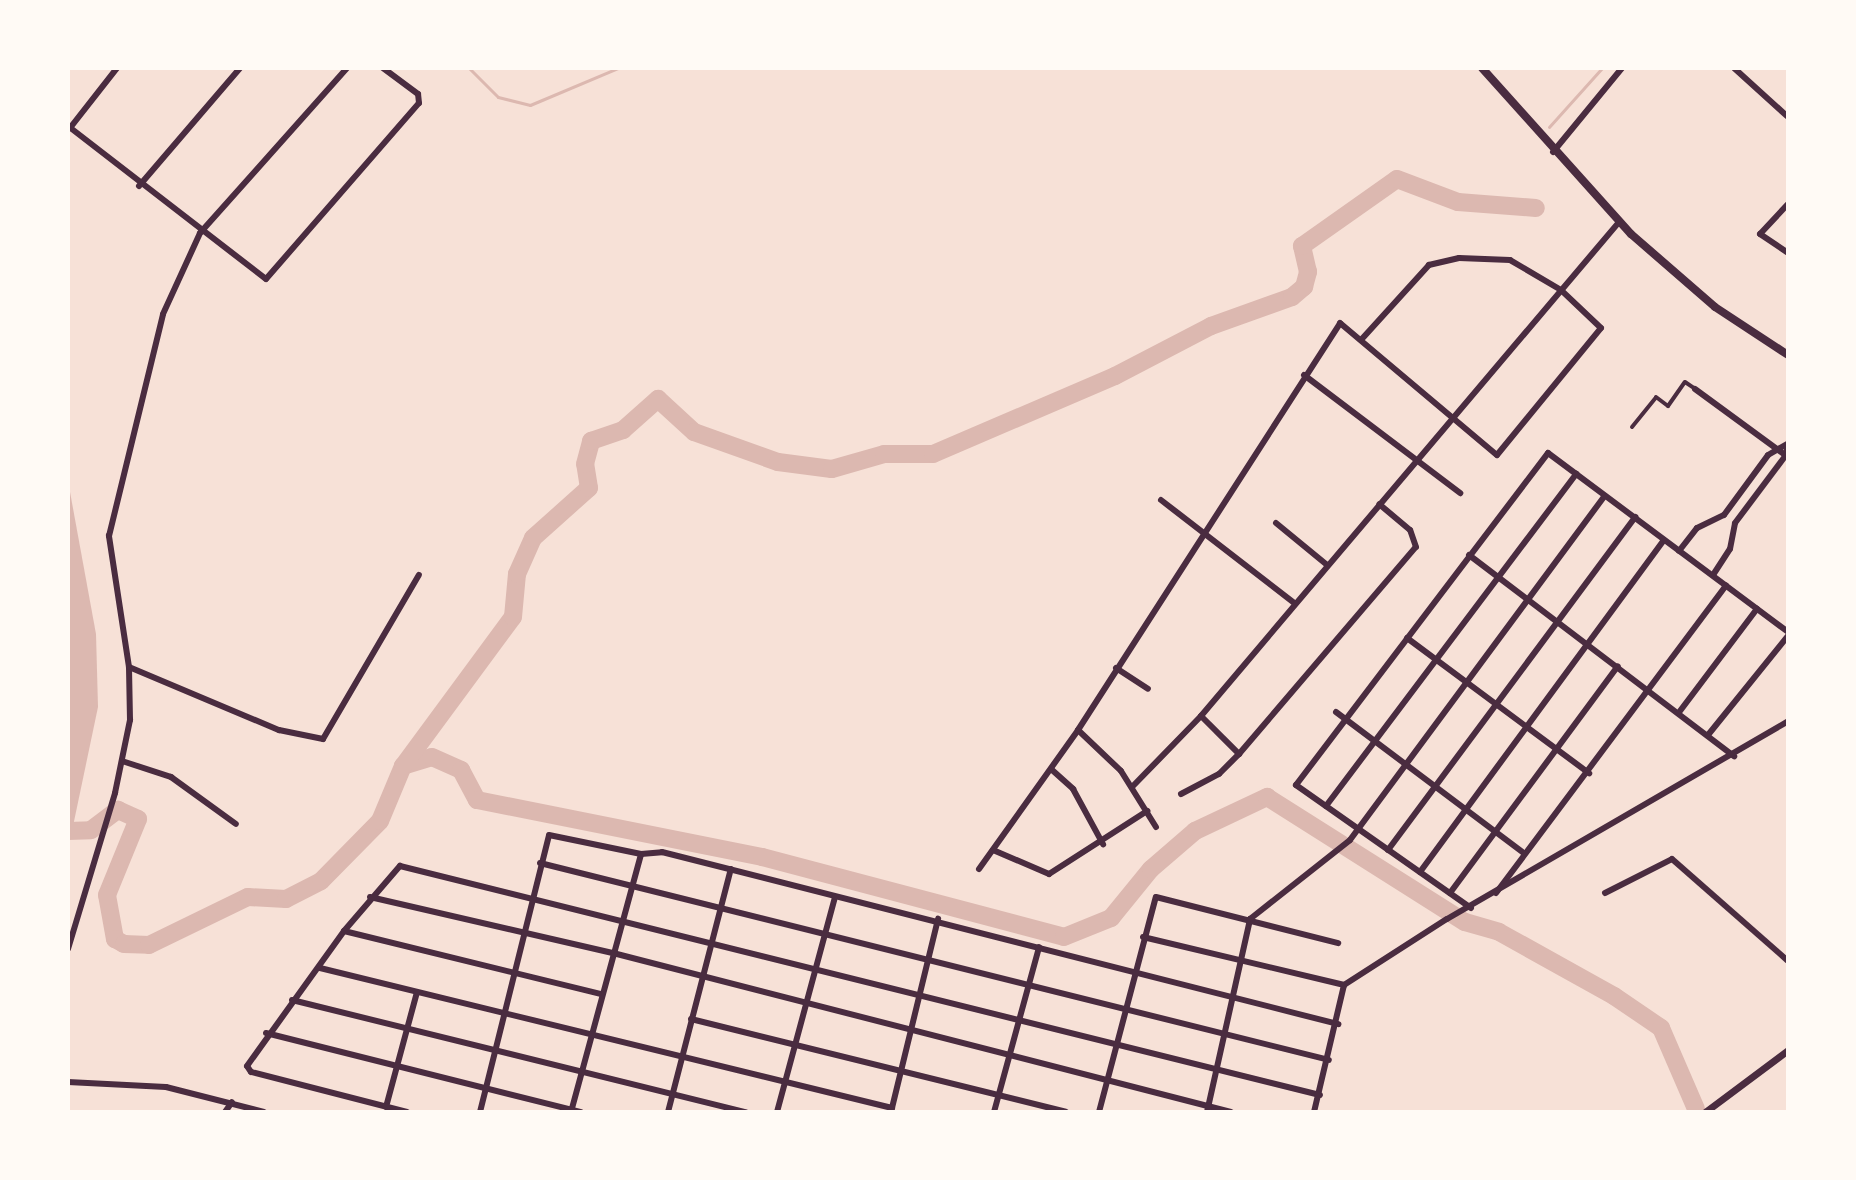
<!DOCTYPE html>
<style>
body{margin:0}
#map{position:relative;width:1856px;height:1180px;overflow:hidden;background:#f7e1d7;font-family:Poppins,sans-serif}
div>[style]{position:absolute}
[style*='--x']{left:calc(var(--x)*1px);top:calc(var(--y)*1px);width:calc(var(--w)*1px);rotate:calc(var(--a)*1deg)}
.water>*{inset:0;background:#dcb8b0}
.stream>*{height:3px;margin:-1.5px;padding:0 1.5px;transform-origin:1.5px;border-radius:1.5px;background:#dcb8b0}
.river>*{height:18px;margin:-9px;padding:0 9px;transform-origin:9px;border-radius:9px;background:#dcb8b0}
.pedestrian>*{height:4px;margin:-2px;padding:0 2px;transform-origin:2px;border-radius:2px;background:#4a2c40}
.minor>*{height:6px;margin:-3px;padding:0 3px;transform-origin:3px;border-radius:3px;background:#4a2c40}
.tertiary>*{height:7px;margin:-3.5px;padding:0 3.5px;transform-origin:3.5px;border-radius:3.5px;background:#4a2c40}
.secondary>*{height:8px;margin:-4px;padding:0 4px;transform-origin:4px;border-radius:4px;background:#4a2c40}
span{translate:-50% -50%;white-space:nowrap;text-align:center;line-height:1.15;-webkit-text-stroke:8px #fffaf5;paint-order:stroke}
.frame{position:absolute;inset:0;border:70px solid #fffaf5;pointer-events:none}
</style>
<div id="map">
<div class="water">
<i style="clip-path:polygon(68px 481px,96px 634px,98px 707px,68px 850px)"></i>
</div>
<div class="stream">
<i style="--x:469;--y:68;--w:41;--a:45"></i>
<i style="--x:498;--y:97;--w:33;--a:14"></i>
<i style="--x:530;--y:105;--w:95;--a:-22.8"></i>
<i style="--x:1549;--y:127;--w:79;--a:-48.1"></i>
</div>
<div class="river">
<i style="--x:403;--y:766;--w:30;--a:-17"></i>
<i style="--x:432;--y:757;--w:32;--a:24"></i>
<i style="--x:461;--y:770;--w:34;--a:62"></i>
<i style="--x:477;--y:800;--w:291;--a:11.3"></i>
<i style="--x:762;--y:857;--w:312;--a:14.8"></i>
<i style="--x:1064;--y:937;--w:51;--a:-22"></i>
<i style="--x:1111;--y:918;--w:63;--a:-50.8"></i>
<i style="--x:1151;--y:869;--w:58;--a:-40.8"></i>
<i style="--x:1195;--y:831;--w:80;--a:-25.3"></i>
<i style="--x:1267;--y:797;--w:234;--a:32.3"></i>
<i style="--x:1465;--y:922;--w:35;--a:16"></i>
<i style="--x:1499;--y:932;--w:132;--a:29.1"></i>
<i style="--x:1614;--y:996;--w:57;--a:34.2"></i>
<i style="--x:1661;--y:1028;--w:88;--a:66.6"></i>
<i style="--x:68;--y:831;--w:23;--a:-2"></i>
<i style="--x:91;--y:830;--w:34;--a:-37"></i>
<i style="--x:118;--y:810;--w:22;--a:24"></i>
<i style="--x:138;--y:819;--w:82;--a:112.2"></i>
<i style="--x:107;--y:895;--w:45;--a:79.7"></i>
<i style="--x:115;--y:939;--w:10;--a:29"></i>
<i style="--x:124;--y:944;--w:25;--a:2"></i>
<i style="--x:149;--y:945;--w:110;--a:-25.9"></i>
<i style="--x:248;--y:897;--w:38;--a:3"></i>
<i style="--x:286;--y:899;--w:39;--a:-27"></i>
<i style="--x:321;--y:881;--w:84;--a:-45.5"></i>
<i style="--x:380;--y:821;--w:60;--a:-67.3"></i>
<i style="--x:403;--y:766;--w:185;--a:-53.6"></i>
<i style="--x:513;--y:617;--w:43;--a:-84.7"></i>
<i style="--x:517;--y:574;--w:39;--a:-66"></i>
<i style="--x:533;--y:538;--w:75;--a:-41.8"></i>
<i style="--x:589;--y:488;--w:24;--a:-99"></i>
<i style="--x:585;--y:464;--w:24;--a:-75"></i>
<i style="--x:591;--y:441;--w:34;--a:-19"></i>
<i style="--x:623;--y:430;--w:47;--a:-41.5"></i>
<i style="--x:658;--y:399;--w:49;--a:42.5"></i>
<i style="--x:694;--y:432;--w:89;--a:19.7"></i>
<i style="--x:778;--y:462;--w:54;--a:7.4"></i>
<i style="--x:832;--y:469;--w:54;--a:-16.1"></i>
<i style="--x:884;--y:454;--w:49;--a:0"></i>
<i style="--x:933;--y:454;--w:198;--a:-23.2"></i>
<i style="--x:1115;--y:376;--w:108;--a:-27.5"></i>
<i style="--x:1211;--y:326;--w:86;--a:-19.7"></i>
<i style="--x:1292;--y:297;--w:16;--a:-40"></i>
<i style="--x:1304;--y:287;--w:16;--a:-75"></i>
<i style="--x:1308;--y:272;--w:27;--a:-103"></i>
<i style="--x:1302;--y:246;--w:116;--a:-35.2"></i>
<i style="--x:1397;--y:179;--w:65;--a:20.7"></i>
<i style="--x:1458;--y:202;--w:78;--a:4.4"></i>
</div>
<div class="pedestrian">
<i style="--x:1632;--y:427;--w:38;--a:-51"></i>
<i style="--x:1656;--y:397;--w:15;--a:37"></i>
<i style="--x:1668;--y:406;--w:29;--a:-55"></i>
<i style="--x:1685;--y:382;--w:11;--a:34"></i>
</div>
<div class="minor">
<i style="--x:1734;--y:68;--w:72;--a:42.2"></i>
<i style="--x:68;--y:126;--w:250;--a:37.7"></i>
<i style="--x:266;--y:279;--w:233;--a:-49"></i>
<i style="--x:419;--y:103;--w:9;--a:-96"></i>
<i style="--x:418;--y:94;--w:44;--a:-143.4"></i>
<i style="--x:70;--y:128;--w:76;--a:-51.9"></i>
<i style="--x:1553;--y:152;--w:109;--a:-50.6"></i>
<i style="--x:139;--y:186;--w:155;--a:-49.4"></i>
<i style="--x:1788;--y:204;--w:41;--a:133"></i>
<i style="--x:1760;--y:234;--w:34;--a:34"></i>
<i style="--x:1304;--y:375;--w:196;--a:37.1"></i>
<i style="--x:1695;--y:389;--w:115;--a:36.2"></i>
<i style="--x:1161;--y:500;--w:167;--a:37.7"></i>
<i style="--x:1276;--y:523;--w:65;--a:39.4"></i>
<i style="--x:1679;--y:551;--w:29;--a:-52"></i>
<i style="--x:1697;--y:528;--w:30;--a:-26"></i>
<i style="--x:1724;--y:515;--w:74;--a:-53.7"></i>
<i style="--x:1768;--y:455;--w:22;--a:-30"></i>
<i style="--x:1469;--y:555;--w:333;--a:37.2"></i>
<i style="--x:1713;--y:575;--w:31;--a:-57"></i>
<i style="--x:1730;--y:549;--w:26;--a:-79"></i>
<i style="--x:1735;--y:523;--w:85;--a:-53.1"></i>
<i style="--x:1786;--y:455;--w:11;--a:-80"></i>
<i style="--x:1407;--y:638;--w:227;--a:36.6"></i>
<i style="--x:129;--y:667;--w:163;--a:22.8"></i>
<i style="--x:279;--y:730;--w:45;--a:11.6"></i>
<i style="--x:323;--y:739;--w:190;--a:-59.7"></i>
<i style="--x:1116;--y:668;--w:38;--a:33"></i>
<i style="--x:1680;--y:711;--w:128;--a:-53"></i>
<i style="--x:1336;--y:712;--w:235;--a:36.9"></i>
<i style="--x:1201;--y:716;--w:54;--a:45"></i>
<i style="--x:1078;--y:730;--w:59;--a:43.6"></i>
<i style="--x:1121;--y:771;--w:66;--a:58"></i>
<i style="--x:1708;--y:735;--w:127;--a:-51.1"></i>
<i style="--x:122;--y:761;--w:52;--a:18.1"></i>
<i style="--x:171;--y:777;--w:80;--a:35.9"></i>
<i style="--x:1051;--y:769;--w:30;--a:42"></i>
<i style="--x:1073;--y:789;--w:63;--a:61.4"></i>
<i style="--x:1132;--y:787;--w:99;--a:-45.8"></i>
<i style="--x:1201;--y:716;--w:647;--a:-49.76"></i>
<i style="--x:1181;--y:794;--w:43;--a:-27.8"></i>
<i style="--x:1219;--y:774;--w:28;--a:-45"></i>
<i style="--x:1239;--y:754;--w:272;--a:-49.5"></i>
<i style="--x:1416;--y:547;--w:18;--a:-109"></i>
<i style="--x:1410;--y:530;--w:40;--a:-140"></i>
<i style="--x:1326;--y:806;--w:416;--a:-53"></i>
<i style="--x:993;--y:850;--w:61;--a:23.2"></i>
<i style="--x:1049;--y:874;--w:117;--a:-32.7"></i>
<i style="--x:1388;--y:850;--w:415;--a:-53.4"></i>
<i style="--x:540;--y:863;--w:813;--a:14.02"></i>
<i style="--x:979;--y:869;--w:171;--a:-54.5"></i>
<i style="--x:1078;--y:730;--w:484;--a:-57.2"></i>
<i style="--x:1340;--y:323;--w:205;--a:40.1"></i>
<i style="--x:1497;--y:455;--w:164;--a:-50.7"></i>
<i style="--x:1601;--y:328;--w:55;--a:-136.5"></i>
<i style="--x:1561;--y:290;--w:59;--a:-149.5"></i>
<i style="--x:1510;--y:260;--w:51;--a:-177.8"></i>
<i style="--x:1459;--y:258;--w:31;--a:167"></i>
<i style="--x:1429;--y:265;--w:101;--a:132.2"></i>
<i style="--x:1420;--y:872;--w:412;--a:-53.7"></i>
<i style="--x:1450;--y:893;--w:282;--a:-53.5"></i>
<i style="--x:1496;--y:893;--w:384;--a:-53.2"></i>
<i style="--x:1605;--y:893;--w:75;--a:-26.9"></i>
<i style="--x:1672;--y:859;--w:154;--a:41.3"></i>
<i style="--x:370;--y:897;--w:249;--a:13"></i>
<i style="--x:613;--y:953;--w:638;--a:14.43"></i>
<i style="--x:1471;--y:908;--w:214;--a:-144.9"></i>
<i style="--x:1296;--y:785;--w:417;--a:-52.8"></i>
<i style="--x:1548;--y:453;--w:299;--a:36.7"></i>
<i style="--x:344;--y:931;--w:265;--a:13.8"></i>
<i style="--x:1143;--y:937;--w:207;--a:13.4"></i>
<i style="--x:68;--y:949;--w:163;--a:-73.2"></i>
<i style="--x:115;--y:793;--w:75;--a:-78.4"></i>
<i style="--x:130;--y:720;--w:53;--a:-91.1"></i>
<i style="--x:129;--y:667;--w:133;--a:-98.7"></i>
<i style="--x:109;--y:536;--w:228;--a:-76.3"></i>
<i style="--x:163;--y:314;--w:89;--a:-65.4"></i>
<i style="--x:200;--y:233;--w:221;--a:-48.3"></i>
<i style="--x:320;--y:968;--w:589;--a:13.75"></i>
<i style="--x:292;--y:1000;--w:468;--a:13.9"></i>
<i style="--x:691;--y:1019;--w:386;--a:13.9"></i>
<i style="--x:266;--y:1033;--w:325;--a:14.1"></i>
<i style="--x:68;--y:1082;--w:98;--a:2.9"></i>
<i style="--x:166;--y:1087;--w:101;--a:14.3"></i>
<i style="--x:386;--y:1107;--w:119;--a:-74.9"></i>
<i style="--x:225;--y:1112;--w:12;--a:-55"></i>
<i style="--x:407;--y:1112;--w:161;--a:-165.6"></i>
<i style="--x:251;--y:1072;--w:7;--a:-124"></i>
<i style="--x:247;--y:1066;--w:166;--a:-54.3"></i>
<i style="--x:344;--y:931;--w:86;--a:-49.3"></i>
<i style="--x:400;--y:866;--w:948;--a:13.98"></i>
<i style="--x:480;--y:1112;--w:285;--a:-76"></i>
<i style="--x:549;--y:835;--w:94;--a:11.7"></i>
<i style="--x:641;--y:854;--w:21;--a:-5"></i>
<i style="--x:662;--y:852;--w:698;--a:14.28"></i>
<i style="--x:571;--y:1112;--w:267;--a:-74.8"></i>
<i style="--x:668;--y:1112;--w:251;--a:-75.5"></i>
<i style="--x:777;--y:1112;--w:223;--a:-74.9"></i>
<i style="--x:891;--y:1112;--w:199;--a:-76.3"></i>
<i style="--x:994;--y:1112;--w:171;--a:-74.7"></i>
<i style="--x:1099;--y:1112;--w:222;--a:-75.2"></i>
<i style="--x:1156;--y:897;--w:188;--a:14.2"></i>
<i style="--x:1207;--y:1112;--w:198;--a:-77.4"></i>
<i style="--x:1250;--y:919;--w:127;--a:-38.3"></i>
<i style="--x:1350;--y:840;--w:428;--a:-53.5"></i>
<i style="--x:1314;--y:1112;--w:130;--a:-76.7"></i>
<i style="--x:1344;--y:985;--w:122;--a:-32.7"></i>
<i style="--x:1447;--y:919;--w:394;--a:-30.1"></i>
</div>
<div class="tertiary">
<i style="--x:1705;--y:1112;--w:104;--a:-36.8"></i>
</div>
<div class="secondary">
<i style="--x:1482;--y:68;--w:223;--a:48.1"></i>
<i style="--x:1631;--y:234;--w:111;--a:41"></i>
<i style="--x:1715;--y:307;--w:87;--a:33.3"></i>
</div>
<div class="frame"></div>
</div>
